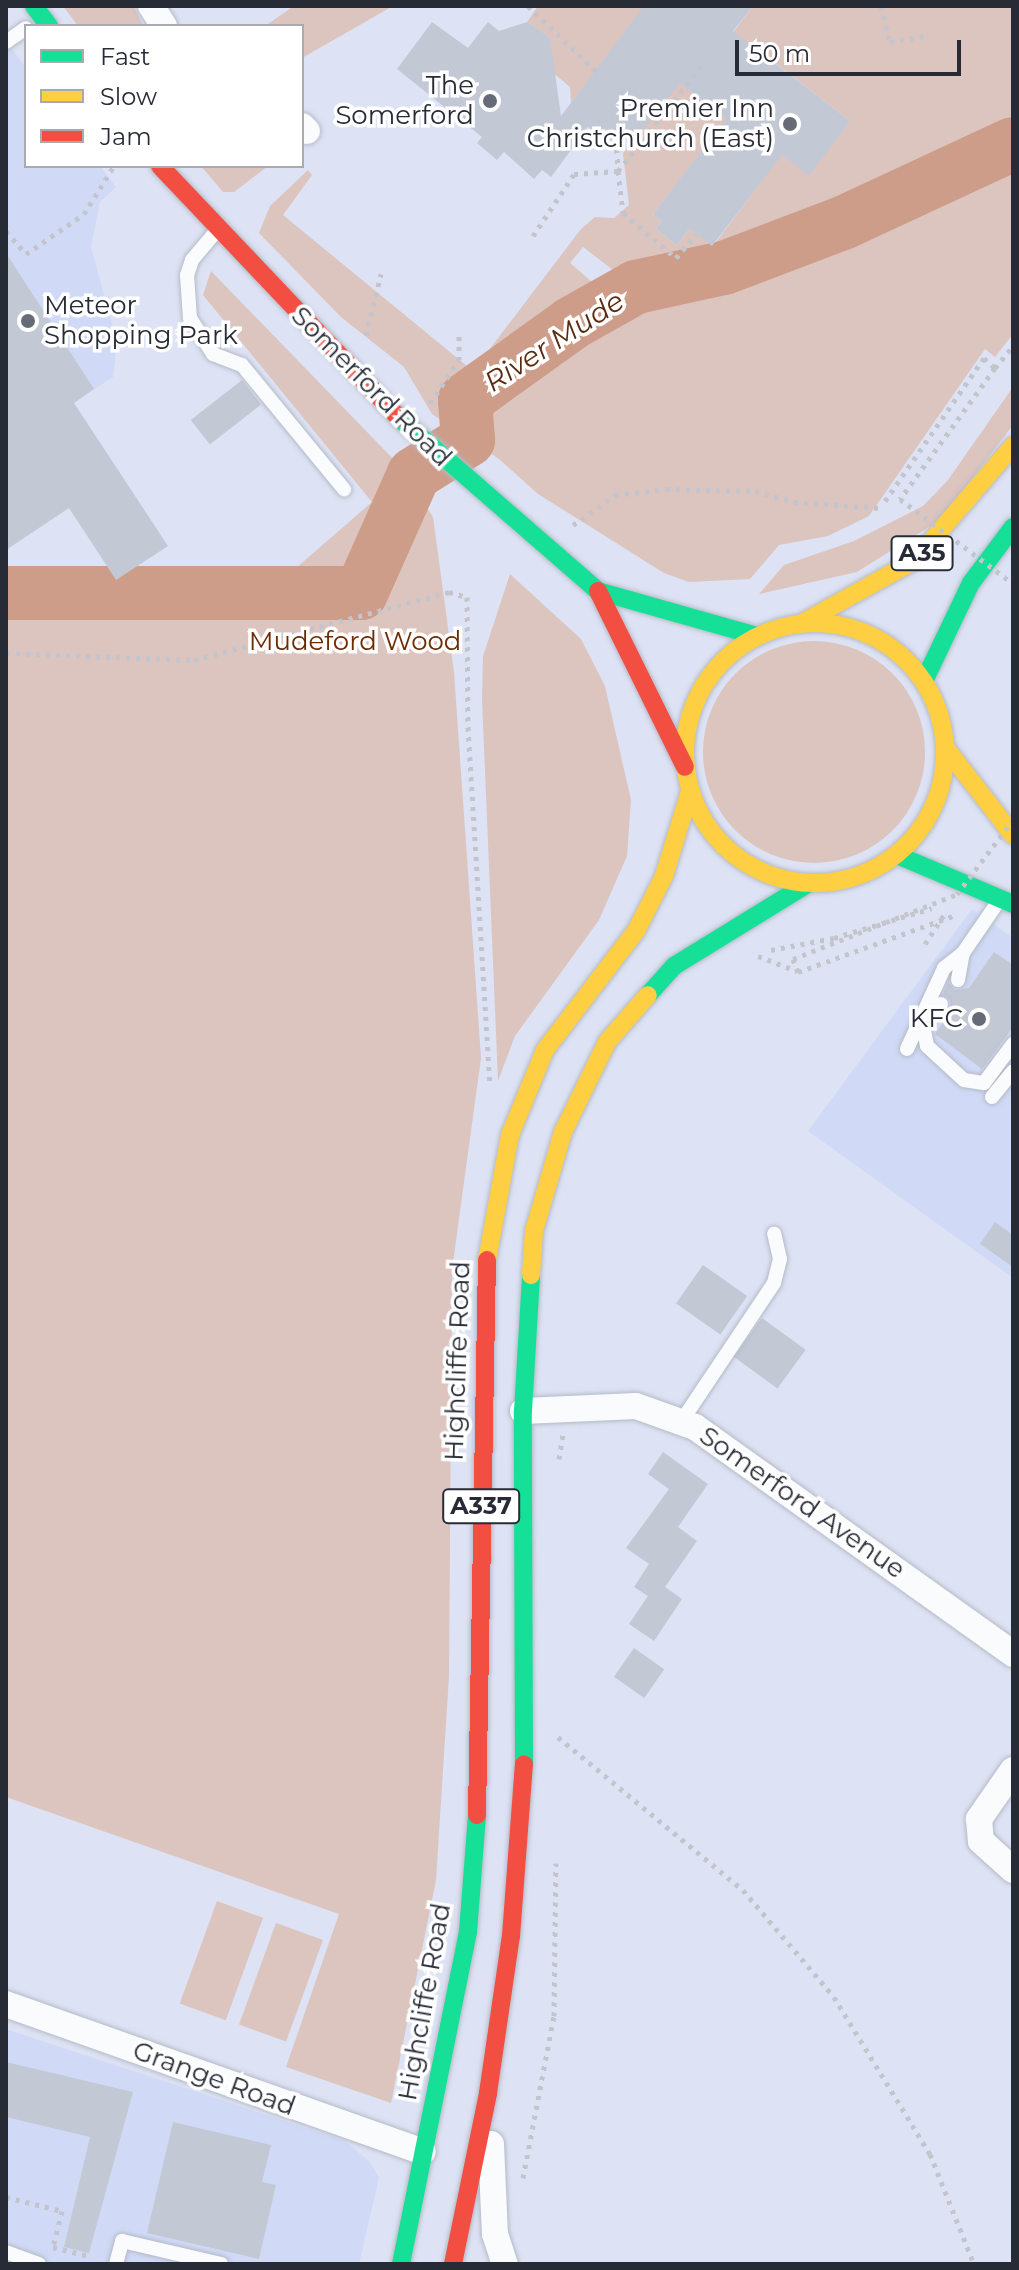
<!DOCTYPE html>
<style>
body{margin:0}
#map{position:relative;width:1019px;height:2270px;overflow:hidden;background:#dde3f4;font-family:Montserrat,sans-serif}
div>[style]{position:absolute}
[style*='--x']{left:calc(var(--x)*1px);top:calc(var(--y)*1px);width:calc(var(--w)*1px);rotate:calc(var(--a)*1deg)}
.built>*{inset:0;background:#d0daf6}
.green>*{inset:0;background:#dcc4bf;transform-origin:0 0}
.round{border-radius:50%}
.river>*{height:54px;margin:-27px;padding:0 27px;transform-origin:27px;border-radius:27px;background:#ce9d8a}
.building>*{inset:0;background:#c3c8d5;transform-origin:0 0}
.path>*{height:5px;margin-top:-2.5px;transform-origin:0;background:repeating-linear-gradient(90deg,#c4c5cc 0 4px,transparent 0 10px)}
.roads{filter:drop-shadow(0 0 2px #b5bac7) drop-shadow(0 0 2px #b5bac7)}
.lane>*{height:14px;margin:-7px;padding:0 7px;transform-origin:7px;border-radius:7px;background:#fafbfd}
.street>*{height:26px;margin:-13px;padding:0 13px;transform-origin:13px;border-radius:13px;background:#fafbfd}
.fast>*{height:18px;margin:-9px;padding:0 9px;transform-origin:9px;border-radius:9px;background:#16e098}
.slow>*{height:18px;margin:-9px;padding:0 9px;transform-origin:9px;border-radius:9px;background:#ffcf43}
.slow>.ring{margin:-9px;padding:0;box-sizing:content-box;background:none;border:18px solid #ffcf43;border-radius:50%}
.jam>*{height:18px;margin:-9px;padding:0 9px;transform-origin:9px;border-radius:9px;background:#f24e42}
.path-bridge>*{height:5px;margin-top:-2.5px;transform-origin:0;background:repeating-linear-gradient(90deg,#c4c5cc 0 4px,transparent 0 10px)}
.dots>*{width:22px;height:22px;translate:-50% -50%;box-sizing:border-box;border:4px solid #fff;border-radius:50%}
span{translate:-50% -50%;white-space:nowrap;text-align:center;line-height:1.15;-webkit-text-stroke:7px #fff;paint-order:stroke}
.shield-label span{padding:2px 6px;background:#fff;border:2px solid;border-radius:6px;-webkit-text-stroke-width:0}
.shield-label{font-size:24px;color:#272b36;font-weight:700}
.poi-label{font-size:26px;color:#272b36}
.right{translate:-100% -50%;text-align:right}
.left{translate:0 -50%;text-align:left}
.street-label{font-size:26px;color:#272b36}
.park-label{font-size:26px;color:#6e2b01}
.water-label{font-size:28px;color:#5a2b11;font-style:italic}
.frame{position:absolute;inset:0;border:8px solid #272b36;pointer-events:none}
.legend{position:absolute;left:24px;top:24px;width:280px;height:144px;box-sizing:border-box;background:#fff;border:2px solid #a9aaaf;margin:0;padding:10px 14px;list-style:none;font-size:24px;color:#272b36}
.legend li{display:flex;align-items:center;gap:16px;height:40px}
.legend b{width:40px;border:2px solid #a9aaaf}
.scale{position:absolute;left:735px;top:40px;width:226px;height:36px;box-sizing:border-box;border:4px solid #272b36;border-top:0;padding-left:10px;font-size:24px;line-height:28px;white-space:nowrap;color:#272b36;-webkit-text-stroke:6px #fff;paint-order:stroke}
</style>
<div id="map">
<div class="built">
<i style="clip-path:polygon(6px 41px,26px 68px,26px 166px,100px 166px,116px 187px,100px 202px,91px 247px,117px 342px,113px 377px,6px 447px)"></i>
<i style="clip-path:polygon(972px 909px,1013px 938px,1013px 1278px,808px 1131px)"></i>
<i style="clip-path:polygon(6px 2029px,345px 2141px,370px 2162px,379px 2178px,359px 2264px,6px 2264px)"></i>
</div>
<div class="green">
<i style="clip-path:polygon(63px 6px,134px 6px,143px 26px,78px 26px)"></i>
<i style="clip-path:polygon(294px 6px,393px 6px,302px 58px,302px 26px,265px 26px)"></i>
<i style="clip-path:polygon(538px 6px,645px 6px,571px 103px,570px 87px,551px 71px,550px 37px,527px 22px)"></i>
<i style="clip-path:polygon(evenodd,753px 6px,1013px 6px,1013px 334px,995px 357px,985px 349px,869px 516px,828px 536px,779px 545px,750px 579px,689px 582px,664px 573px,538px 494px,499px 459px,432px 414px,404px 367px,341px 317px,259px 233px,270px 206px,308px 170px,312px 175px,283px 215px,473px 371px,581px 229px,595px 217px,614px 218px,629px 205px,623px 153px,698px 60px,691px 92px,748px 136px,716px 133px,653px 214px,661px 221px,656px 229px,677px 245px,689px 229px,713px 246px,764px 178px,770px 146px,809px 175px,850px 121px,748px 42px,715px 56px,753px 6px,583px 247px,635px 287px,635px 288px,613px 300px,570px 263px,583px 247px)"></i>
<i style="clip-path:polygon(201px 166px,268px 166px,234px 192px,223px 192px)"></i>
<i style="clip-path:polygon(211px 271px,399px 465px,433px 517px,454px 672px,481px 1058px,452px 1270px,449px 1676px,436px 1880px,391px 2103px,286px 2067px,339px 1914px,6px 1797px,6px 573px,107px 583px,288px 575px,372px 502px,203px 295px)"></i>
<i style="clip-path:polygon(1013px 387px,1013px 425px,940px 520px,857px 572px,759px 594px,784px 565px,854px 541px,923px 506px,948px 480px)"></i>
<i style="clip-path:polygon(510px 574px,581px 639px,605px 686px,631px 800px,627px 856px,599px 920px,515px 1036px,498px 1081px,482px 699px,483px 656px)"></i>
<i class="round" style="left:703px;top:641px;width:222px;height:222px"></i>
<i style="left:217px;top:1901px;width:49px;height:109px;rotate:20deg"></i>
<i style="left:276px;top:1923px;width:50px;height:108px;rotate:20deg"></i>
</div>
<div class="river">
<i style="--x:6;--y:593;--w:355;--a:0"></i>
<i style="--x:361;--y:593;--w:130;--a:-66"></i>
<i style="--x:414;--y:474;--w:64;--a:-32.2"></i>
<i style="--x:468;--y:440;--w:40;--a:-94.3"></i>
<i style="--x:465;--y:400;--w:132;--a:-35.7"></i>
<i style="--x:572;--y:323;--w:73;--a:-29.4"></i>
<i style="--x:636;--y:287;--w:90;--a:-12.2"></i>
<i style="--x:724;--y:268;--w:129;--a:-20.8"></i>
<i style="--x:845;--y:222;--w:185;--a:-24.9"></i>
</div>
<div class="building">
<i style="clip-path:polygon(644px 6px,753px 6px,733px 31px,850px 121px,809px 176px,782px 155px,712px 246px,689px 229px,677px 245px,656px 229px,661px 221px,653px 214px,726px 119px,680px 83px,637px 138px,604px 140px,588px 127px,551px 177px,542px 170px,534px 179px,504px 152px,497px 160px,477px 143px,482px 137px,397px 69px,432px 22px,468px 48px,488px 22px,499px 31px,527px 22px,550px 37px,561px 116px)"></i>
<i style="clip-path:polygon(6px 253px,94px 389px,74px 403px,168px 546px,116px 580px,69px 508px,6px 550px)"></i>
<i style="left:242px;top:380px;width:31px;height:65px;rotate:52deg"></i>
<i style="clip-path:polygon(994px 952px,1013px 965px,1013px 1027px,982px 1069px,935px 1034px,951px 1011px,950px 1000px,943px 994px,948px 982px,955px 990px,969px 988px)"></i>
<i style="clip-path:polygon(995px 1222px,1013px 1235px,1013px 1267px,980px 1244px)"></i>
<i style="left:703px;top:1265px;width:54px;height:47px;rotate:35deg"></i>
<i style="left:762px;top:1318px;width:54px;height:48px;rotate:36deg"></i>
<i style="clip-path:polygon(663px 1452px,708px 1484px,678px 1527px,697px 1541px,665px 1587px,682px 1599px,654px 1641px,629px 1624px,648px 1596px,634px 1587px,649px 1564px,626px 1548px,669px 1489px,648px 1474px)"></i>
<i style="left:634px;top:1648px;width:37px;height:35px;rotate:35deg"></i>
<i style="clip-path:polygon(6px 2062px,133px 2092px,89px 2253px,64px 2247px,90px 2137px,6px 2117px)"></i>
<i style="clip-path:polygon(173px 2122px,271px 2145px,262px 2182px,276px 2185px,259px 2259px,147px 2233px)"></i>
</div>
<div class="path">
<i style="--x:528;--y:6;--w:94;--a:43.7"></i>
<i style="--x:881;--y:6;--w:37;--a:76"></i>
<i style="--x:890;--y:42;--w:36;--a:-10"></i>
<i style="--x:616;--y:139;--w:31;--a:86"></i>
<i style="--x:618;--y:171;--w:137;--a:-51.5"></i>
<i style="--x:6;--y:231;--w:30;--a:49"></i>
<i style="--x:26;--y:254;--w:70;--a:-34.6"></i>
<i style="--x:84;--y:214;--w:57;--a:-58"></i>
<i style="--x:533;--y:236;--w:74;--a:-56.5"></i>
<i style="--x:574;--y:174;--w:44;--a:-3.9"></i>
<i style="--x:618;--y:171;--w:42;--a:83.2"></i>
<i style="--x:623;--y:213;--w:70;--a:40.3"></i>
<i style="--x:676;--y:258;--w:31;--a:-50"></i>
<i style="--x:366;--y:335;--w:63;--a:-76.2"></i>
<i style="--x:995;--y:368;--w:28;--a:-51"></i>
<i style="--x:430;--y:403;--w:52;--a:-56"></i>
<i style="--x:459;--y:360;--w:27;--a:-90"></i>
<i style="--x:885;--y:501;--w:174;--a:-55.3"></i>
<i style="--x:984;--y:358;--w:15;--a:42"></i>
<i style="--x:995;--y:368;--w:162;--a:125.9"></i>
<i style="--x:573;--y:525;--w:52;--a:-35.5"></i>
<i style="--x:615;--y:495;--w:51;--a:-6.7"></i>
<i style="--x:666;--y:489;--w:89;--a:1.3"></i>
<i style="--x:755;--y:491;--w:41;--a:15.8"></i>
<i style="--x:794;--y:502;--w:86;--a:4"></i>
<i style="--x:6;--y:653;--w:188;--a:2.1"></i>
<i style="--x:194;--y:660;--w:264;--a:-14.9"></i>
<i style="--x:449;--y:592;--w:19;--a:16"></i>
<i style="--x:467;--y:597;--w:130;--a:89.6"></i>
<i style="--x:468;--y:727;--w:360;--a:86.5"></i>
<i style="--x:925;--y:944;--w:38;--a:-57"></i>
<i style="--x:771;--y:950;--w:64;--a:-10.8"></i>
<i style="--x:834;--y:938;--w:102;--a:-17"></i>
<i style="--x:758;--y:956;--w:42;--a:21"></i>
<i style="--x:793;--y:959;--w:14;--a:69"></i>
<i style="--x:798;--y:972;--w:165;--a:-19.9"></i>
<i style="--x:559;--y:1459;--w:25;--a:-81"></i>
<i style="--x:558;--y:1737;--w:240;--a:39.6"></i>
<i style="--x:743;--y:1890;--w:140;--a:49.6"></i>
<i style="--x:834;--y:1997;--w:184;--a:58.6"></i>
<i style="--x:930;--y:2154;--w:118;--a:68.2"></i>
<i style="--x:523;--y:2178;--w:165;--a:-79.2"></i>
<i style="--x:554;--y:2016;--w:153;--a:-89.3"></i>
<i style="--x:6;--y:2197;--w:58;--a:14"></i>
<i style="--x:62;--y:2211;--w:37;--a:104"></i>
<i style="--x:53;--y:2247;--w:34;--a:14"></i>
</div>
<div class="roads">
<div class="lane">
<i style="--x:6;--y:42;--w:24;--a:-35"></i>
<i style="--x:219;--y:228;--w:42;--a:130.2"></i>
<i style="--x:192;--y:260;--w:16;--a:108"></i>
<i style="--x:187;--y:275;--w:43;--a:86"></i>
<i style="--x:190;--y:318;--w:43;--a:57.4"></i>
<i style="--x:213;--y:354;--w:31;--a:21"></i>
<i style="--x:242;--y:365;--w:161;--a:50.6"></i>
<i style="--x:958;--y:980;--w:27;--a:-80"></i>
<i style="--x:941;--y:1004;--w:28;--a:131"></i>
<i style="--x:923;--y:1025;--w:21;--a:79"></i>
<i style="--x:927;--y:1046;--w:50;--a:42.6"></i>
<i style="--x:964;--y:1080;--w:20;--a:9"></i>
<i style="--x:984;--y:1083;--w:49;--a:-53.4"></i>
<i style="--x:907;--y:1049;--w:89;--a:-65.4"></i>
<i style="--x:944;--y:968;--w:24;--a:-38"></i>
<i style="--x:963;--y:953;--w:62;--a:-55.5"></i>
<i style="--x:992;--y:1097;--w:33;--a:-51"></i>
<i style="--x:681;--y:1422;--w:167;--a:-56.2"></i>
<i style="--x:774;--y:1283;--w:25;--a:-76"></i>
<i style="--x:780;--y:1259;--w:26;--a:-103"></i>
<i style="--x:6;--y:2252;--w:35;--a:20"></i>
<i style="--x:116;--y:2264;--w:24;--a:-75"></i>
<i style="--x:122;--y:2241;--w:102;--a:13.1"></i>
</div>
<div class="street">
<i style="--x:151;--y:6;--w:24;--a:57"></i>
<i style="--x:302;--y:126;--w:7;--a:45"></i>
<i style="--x:523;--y:1411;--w:113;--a:-2.5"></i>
<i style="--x:636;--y:1406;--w:63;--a:19.6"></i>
<i style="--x:695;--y:1427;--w:391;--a:35.5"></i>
<i style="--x:1013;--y:1770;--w:60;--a:124.8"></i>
<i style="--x:979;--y:1819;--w:22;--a:85"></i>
<i style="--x:981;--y:1841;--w:43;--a:42.2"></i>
<i style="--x:6;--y:2004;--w:442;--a:19.5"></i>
<i style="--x:491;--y:2144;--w:90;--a:87.5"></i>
<i style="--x:495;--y:2234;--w:32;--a:72"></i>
</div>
<div class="fast">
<i style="--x:34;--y:6;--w:25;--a:53"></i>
<i style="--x:399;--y:418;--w:264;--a:41"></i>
<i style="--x:598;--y:591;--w:165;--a:15.8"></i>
<i style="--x:924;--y:681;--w:109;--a:-64.4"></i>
<i style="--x:971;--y:583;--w:70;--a:-53.1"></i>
<i style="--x:897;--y:855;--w:126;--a:22.9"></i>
<i style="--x:648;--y:995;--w:39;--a:-48"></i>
<i style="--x:674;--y:966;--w:158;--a:-31.6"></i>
<i style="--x:524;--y:1764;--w:353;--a:-90.2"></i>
<i style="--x:523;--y:1411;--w:136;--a:-86.6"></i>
<i style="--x:401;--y:2264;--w:339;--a:-78.6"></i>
<i style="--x:468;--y:1932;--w:117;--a:-85.6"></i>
</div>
<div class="slow">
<i style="--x:802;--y:623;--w:128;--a:-29"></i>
<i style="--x:914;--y:561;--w:152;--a:-49.3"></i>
<i class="ring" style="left:685px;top:623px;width:242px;height:242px"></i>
<i style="--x:945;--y:747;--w:111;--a:52.3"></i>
<i style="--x:487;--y:1260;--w:127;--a:-79.6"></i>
<i style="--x:510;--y:1135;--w:92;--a:-67.6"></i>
<i style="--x:545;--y:1050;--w:150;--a:-52.6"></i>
<i style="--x:636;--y:931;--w:62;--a:-63"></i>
<i style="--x:664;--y:876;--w:89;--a:-73"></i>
<i style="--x:531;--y:1275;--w:44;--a:-86.1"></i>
<i style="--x:534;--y:1231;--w:103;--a:-73.7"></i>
<i style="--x:563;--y:1132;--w:100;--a:-63.9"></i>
<i style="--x:607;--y:1042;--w:62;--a:-48.9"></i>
</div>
<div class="jam">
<i style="--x:160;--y:166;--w:347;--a:46.5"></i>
<i style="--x:598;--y:591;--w:196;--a:63.7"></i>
<i style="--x:477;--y:1815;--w:555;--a:-88.97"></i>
<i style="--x:453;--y:2264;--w:175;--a:-78.4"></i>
<i style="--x:488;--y:2093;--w:159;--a:-81.7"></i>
<i style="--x:511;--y:1936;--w:172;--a:-85.7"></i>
</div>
</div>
<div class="path-bridge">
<i style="--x:900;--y:499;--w:139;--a:36.8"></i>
<i style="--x:793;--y:959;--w:176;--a:-21.6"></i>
<i style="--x:957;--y:894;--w:93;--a:-52.9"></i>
</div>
<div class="dots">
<i style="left:490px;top:101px;background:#676b78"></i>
<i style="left:790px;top:124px;background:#676b78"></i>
<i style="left:28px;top:321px;background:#676b78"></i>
<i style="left:979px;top:1019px;background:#676b78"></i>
</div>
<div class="shield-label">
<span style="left:922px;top:553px">A35</span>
<span style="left:481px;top:1506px">A337</span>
</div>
<div class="poi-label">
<span class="right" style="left:474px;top:101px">The<br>Somerford</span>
<span class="right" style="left:774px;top:124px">Premier Inn<br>Christchurch (East)</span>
<span class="left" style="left:44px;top:321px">Meteor<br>Shopping Park</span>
<span class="right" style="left:963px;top:1019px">KFC</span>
</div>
<div class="street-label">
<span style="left:371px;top:387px;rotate:45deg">Somerford Road</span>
<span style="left:458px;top:1361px;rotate:-88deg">Highcliffe Road</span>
<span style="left:802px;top:1503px;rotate:35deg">Somerford Avenue</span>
<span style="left:425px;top:2002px;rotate:-80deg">Highcliffe Road</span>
<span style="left:214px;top:2079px;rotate:20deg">Grange Road</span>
</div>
<div class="park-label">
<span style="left:355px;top:642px">Mudeford Wood</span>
</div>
<div class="water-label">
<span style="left:554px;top:341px;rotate:-33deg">River Mude</span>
</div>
<div class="frame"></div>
<ul class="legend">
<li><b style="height:10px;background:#16e098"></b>Fast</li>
<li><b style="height:10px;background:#ffcf43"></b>Slow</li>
<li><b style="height:10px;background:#f24e42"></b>Jam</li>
</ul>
<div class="scale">50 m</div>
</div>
